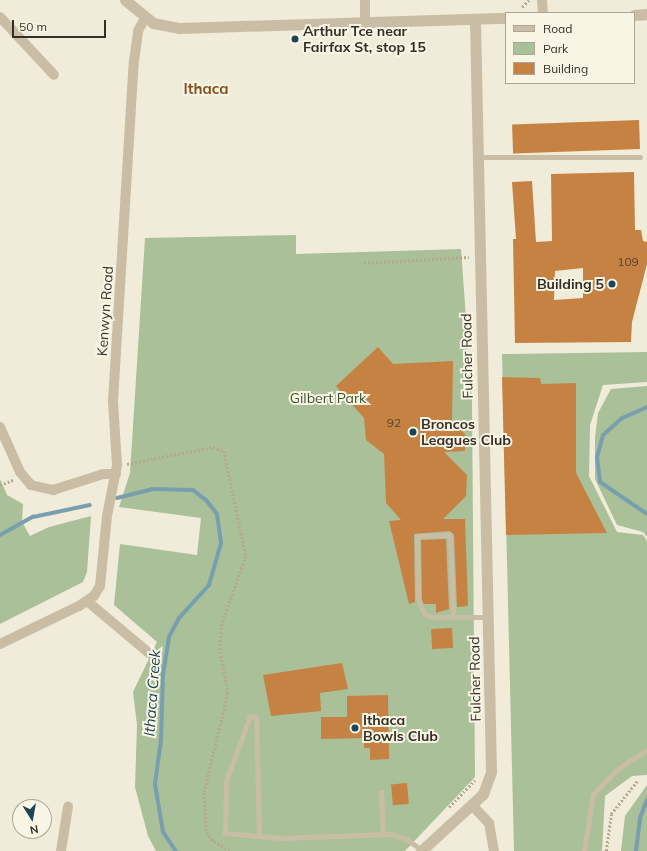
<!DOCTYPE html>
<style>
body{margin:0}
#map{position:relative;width:647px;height:851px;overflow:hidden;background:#f1ecd9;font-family:Mulish,sans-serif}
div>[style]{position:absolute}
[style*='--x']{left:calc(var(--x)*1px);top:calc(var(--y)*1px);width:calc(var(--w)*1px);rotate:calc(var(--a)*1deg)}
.green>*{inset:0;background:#a9c099}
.stream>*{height:4px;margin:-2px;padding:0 2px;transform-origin:2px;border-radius:2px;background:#789fae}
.building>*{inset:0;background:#c68242;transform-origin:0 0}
.path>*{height:2.5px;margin-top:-1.25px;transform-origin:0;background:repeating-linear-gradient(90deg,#b5a88f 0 2px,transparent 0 4px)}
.service>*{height:5px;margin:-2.5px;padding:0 2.5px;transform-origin:2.5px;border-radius:2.5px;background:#c9bea5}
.minor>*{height:10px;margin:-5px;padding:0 5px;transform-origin:5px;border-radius:5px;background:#c9bea5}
.tertiary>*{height:11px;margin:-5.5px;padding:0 5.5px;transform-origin:5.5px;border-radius:5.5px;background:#c9bea5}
.dots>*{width:11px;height:11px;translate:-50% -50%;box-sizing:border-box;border:2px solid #f9f5e5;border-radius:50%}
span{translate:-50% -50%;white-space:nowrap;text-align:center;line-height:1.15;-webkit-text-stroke:4px #f9f5e5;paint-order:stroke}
.number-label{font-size:12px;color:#59432d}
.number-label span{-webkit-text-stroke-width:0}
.poi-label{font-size:14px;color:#352e26;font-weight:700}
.left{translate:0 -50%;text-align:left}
.right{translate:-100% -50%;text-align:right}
.street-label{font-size:14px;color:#352e26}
.park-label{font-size:14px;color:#3a532a}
.neighbourhood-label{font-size:15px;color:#83501f;font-weight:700}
.water-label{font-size:15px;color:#1c4456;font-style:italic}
.legend{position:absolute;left:505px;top:12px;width:130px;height:72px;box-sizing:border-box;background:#f9f5e5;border:1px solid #aba599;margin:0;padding:5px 7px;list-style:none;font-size:12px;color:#352e26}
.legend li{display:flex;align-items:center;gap:8px;height:20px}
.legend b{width:20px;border:1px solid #aba599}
.north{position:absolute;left:12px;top:799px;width:40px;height:40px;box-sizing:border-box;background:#f9f5e5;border:1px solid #aba599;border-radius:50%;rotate:169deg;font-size:11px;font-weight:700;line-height:16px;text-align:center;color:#352e26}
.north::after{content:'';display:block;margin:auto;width:14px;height:18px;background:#1c4456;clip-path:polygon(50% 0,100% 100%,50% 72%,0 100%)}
.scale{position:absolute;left:12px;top:20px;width:94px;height:18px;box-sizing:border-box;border:2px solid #352e26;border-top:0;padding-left:5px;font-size:12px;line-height:14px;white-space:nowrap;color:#352e26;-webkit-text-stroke:3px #f9f5e5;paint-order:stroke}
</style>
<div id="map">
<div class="green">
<i style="clip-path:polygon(296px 235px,296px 254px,461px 249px,472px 402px,475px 777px,405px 851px,156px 851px,148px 836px,135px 787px,137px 725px,133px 692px,157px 642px,114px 605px,120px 544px,197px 555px,201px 518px,119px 507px,130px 473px,145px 238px)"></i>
<i style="clip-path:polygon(647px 352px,647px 382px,603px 385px,590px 425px,589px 476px,617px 532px,643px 535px,647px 541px,647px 775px,632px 776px,605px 796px,602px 851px,514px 851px,502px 354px)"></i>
<i style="clip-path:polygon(647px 386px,647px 537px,643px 532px,617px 525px,595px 479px,595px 437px,598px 413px,611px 389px)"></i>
<i style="clip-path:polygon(0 479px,7px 495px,23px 504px,22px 522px,30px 536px,49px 527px,91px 516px,87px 572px,83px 582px,0 624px)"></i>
<i style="clip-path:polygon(647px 785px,647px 851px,621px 851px,625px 816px)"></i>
</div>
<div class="stream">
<i style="--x:647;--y:407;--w:27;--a:156"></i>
<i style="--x:622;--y:418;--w:25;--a:138"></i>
<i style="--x:603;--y:435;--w:23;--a:105"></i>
<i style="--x:597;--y:457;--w:25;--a:83"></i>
<i style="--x:600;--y:482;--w:57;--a:34.2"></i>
<i style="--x:117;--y:498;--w:36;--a:-14"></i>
<i style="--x:152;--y:489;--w:41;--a:1.4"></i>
<i style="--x:193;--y:490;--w:16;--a:38"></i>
<i style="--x:206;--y:500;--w:18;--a:52"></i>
<i style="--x:217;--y:514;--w:29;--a:82"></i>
<i style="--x:221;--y:543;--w:44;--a:105.9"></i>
<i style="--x:209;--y:585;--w:45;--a:132.3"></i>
<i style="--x:179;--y:618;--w:21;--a:118"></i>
<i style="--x:169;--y:637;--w:38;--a:99"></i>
<i style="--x:163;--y:675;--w:65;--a:91.8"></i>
<i style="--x:161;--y:740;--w:44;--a:97.8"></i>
<i style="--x:155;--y:784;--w:49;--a:80.5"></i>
<i style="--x:163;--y:832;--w:23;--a:56"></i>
<i style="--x:0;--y:535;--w:38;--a:-29"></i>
<i style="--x:33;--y:517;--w:58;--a:-11.9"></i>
<i style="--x:636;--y:851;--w:33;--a:-83"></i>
<i style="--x:640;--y:818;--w:19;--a:-69"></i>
</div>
<div class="building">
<i style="left:639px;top:120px;width:29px;height:127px;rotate:88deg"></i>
<i style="clip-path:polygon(evenodd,634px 172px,635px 230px,641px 230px,643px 241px,647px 242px,647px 264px,632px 322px,631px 342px,515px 343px,513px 239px,516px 239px,512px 182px,532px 181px,536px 242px,552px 241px,551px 174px,634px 172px,583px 268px,583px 298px,554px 300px,555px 271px,583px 268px)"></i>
<i style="clip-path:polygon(378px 347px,393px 364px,453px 361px,452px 422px,465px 434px,465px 451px,444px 452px,467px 475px,466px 496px,443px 519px,465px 519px,468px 606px,457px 607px,454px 535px,450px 531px,414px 534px,415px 602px,409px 604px,389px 521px,401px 520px,386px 503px,384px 454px,366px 440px,364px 418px,336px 386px)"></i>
<i style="clip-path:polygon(502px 377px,540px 378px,541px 384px,576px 383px,576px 473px,607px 533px,506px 535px)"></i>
<i style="clip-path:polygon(446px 539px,449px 609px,436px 613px,436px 604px,424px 604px,422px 600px,421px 540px)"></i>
<i style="left:452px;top:628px;width:20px;height:21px;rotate:87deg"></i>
<i style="clip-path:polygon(342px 663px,348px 689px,320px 693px,321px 711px,271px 716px,263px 675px)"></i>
<i style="clip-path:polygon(388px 695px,389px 759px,370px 760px,370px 748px,364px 748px,364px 738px,321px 739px,321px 717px,347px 717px,347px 696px)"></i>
<i style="left:407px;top:783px;width:21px;height:16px;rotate:85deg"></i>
</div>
<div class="path">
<i style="--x:522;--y:7;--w:10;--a:-45"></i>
<i style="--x:364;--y:263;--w:105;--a:-3.3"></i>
<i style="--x:127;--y:464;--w:88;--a:-11.2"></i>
<i style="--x:213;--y:447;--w:12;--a:20"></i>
<i style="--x:224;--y:451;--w:107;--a:78.2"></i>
<i style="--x:246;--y:556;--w:72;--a:109.4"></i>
<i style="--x:222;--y:624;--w:24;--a:95"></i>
<i style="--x:220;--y:648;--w:46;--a:79.9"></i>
<i style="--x:228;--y:693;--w:103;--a:103.5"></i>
<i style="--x:204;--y:793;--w:39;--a:86"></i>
<i style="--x:207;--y:832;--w:8;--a:60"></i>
<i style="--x:211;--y:839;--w:22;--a:32"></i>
<i style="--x:0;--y:485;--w:14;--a:-21"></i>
<i style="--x:449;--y:807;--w:37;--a:-46"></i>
<i style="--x:606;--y:851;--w:37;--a:-82"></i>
<i style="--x:611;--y:814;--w:43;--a:-51.5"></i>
</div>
<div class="service">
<i style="--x:478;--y:157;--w:162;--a:0"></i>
<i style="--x:418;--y:599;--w:63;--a:-90.9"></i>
<i style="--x:417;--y:536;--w:33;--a:-2"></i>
<i style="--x:450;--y:535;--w:81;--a:87.9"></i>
<i style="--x:419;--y:603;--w:13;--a:61"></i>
<i style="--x:425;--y:614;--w:8;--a:23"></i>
<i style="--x:432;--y:617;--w:56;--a:0"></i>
<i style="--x:381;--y:792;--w:42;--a:87.3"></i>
<i style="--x:259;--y:836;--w:119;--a:-91.4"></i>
<i style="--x:256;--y:717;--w:6;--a:-171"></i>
<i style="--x:250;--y:716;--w:69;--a:110.3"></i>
<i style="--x:226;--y:781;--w:52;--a:91.1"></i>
<i style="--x:225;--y:833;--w:56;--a:5.1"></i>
<i style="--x:281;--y:838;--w:109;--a:-2.1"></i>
<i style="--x:390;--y:834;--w:17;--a:17"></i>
<i style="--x:406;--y:839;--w:19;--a:35"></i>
<i style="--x:584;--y:851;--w:58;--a:-81"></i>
<i style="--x:593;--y:794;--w:37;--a:-45"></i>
<i style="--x:619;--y:768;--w:33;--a:-33"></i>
</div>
<div class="minor">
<i style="--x:365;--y:0;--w:23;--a:90"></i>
<i style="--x:542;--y:0;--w:13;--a:86"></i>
<i style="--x:0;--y:17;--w:79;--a:47"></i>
<i style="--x:0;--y:427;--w:49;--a:66"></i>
<i style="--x:20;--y:472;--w:17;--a:50"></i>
<i style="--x:31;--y:485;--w:23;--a:13"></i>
<i style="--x:53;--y:490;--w:52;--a:-17.7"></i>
<i style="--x:103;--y:474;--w:13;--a:0"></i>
<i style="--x:87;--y:601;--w:81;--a:40"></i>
<i style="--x:0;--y:644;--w:88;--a:-25.7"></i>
<i style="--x:79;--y:606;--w:18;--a:-34"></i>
<i style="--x:94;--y:596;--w:12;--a:-59"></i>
<i style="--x:100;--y:586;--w:70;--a:-84.3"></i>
<i style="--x:107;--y:516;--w:52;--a:-78.9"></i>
<i style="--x:117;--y:465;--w:64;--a:-93.6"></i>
<i style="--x:113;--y:401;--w:341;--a:-86.5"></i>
<i style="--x:134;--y:61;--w:30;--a:-82"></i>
<i style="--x:138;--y:31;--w:15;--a:-62"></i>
<i style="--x:472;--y:805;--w:25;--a:47"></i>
<i style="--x:489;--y:823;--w:28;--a:80"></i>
<i style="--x:61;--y:851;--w:45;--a:-81"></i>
</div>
<div class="tertiary">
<i style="--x:125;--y:0;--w:36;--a:39"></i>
<i style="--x:153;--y:23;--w:26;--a:11"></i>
<i style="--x:179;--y:28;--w:327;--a:-1.8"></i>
<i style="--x:634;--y:15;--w:13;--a:-4"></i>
<i style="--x:421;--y:851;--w:84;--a:-42.6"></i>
<i style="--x:483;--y:794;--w:23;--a:-70"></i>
<i style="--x:491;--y:772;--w:753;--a:-91.22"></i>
</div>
<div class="dots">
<i style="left:295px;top:39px;background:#1c4456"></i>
<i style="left:612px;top:284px;background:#1c4456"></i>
<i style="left:413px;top:432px;background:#1c4456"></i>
<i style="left:355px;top:728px;background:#1c4456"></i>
</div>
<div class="number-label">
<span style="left:628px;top:262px">109</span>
<span style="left:394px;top:423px">92</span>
</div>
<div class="poi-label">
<span class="left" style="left:303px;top:39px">Arthur Tce near<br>Fairfax St, stop 15</span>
<span class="right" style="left:604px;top:284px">Building 5</span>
<span class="left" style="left:421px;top:432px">Broncos<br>Leagues Club</span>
<span class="left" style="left:363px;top:728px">Ithaca<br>Bowls Club</span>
</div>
<div class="street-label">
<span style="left:105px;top:311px;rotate:-86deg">Kenwyn Road</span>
<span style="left:467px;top:356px;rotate:-91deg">Fulcher Road</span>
<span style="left:475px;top:679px;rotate:-91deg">Fulcher Road</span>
</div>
<div class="park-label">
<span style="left:328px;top:398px">Gilbert Park</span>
</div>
<div class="neighbourhood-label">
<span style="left:206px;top:89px">Ithaca</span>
</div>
<div class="water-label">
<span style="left:152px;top:693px;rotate:-86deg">Ithaca Creek</span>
</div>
<ul class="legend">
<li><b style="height:5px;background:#c9bea5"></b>Road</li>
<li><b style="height:11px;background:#a9c099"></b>Park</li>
<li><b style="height:11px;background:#c68242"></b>Building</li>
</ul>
<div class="north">N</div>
<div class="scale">50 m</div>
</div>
